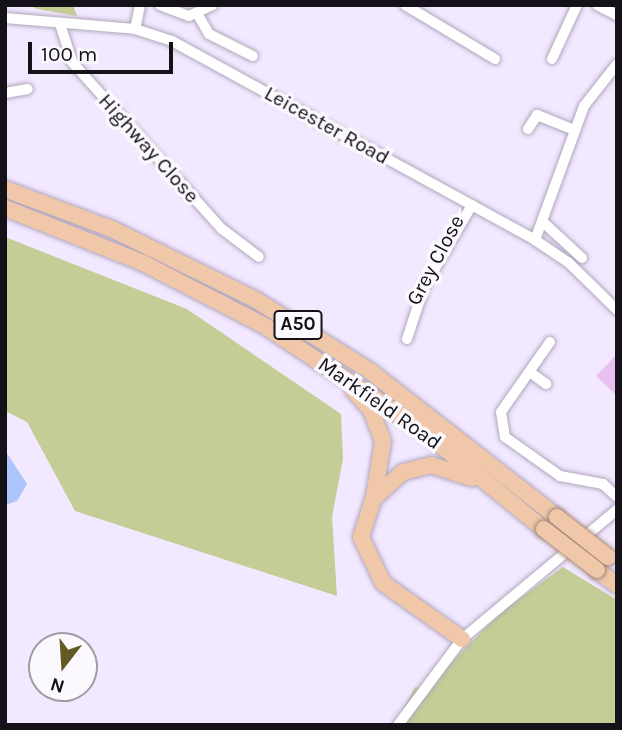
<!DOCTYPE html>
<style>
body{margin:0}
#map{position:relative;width:622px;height:730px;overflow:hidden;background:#f2e8ff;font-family:Karla,sans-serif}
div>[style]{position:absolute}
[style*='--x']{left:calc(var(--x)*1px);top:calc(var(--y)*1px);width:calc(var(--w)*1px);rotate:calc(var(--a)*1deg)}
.green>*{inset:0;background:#c5cd96}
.water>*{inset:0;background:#acc5fa}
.building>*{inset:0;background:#e9c1f1}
.roads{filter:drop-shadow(0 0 2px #b1a7bc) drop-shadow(0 0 2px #b1a7bc)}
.minor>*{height:10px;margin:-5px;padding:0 5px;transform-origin:5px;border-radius:5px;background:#fff}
.highway>*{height:16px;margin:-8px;padding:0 8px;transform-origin:8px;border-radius:8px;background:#f1c7a9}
.bridges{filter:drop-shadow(0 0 2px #a48777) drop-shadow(0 0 2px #a48777)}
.highway-bridge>*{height:16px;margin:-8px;padding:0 8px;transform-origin:8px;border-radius:8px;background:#f1c7a9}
span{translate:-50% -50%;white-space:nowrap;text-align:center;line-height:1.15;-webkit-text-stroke:7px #fbf9fe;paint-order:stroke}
.shield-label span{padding:2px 5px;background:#fbf9fe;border:2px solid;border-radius:5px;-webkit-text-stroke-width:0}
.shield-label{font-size:19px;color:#141119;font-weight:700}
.street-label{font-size:21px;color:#141119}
.frame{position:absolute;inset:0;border:7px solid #141119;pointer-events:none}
.north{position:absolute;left:28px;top:632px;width:70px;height:70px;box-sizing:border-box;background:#fbf9fe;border:2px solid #9f9ca2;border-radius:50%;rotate:197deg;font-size:19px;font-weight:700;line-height:28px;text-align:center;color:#141119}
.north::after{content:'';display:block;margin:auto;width:24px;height:32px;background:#645825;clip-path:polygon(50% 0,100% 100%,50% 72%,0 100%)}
.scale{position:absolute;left:28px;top:42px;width:145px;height:32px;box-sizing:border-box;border:4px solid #141119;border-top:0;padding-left:9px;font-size:21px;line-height:24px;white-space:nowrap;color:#141119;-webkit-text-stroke:5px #fbf9fe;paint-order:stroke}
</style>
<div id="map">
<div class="green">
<i style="clip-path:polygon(30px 5px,73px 5px,77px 16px,37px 9px)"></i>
<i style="clip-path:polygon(5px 237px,187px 309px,341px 414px,343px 459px,332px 517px,337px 596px,75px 511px,27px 422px,5px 411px)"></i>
<i style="clip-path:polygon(563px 567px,617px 600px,617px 725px,403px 725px,401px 713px,415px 687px,425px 689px,500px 613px)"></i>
</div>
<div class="water">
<i style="clip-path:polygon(5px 450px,27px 484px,17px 501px,5px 505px)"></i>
</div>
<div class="building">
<i style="clip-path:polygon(617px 354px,617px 396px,596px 376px)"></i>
</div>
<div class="roads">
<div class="minor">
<i style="--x:160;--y:5;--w:31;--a:21"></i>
<i style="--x:189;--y:16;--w:26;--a:-25"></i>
<i style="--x:405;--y:5;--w:105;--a:31"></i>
<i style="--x:597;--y:5;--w:22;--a:27"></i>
<i style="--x:198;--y:15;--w:22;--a:60"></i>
<i style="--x:209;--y:34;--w:49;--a:26.6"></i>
<i style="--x:5;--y:18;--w:130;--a:4.8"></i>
<i style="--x:135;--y:29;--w:39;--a:18"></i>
<i style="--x:172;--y:41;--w:414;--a:28.7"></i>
<i style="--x:535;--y:240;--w:40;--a:34"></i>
<i style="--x:568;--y:262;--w:69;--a:44.4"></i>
<i style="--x:60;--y:24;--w:40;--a:72"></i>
<i style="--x:72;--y:62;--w:224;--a:48.1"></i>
<i style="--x:222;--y:229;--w:46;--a:37.1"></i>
<i style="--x:135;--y:29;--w:25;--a:-78"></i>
<i style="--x:552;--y:59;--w:60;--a:-65.2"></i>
<i style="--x:5;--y:93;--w:23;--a:-10"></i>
<i style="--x:528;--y:129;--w:17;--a:-57"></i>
<i style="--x:537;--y:115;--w:40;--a:22"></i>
<i style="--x:543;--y:222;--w:53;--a:42.7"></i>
<i style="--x:535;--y:240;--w:143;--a:-69.9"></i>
<i style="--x:584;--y:106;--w:53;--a:-51.8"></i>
<i style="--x:407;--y:339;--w:55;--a:-71.9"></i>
<i style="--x:424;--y:287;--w:95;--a:-59.7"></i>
<i style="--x:550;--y:342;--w:85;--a:125"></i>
<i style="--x:501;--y:412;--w:25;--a:81"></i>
<i style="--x:505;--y:437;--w:67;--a:35.3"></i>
<i style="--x:560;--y:476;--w:44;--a:10.5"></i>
<i style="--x:603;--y:484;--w:19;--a:43"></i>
<i style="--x:531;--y:373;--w:19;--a:36"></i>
<i style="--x:398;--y:725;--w:107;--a:-53.3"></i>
<i style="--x:462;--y:639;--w:202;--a:-39.8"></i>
</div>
<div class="highway">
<i style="--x:5;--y:189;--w:114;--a:20.5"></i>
<i style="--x:112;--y:229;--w:161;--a:26.2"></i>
<i style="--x:256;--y:300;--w:134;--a:31.9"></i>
<i style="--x:370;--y:371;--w:237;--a:38"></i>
<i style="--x:5;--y:208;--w:149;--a:21.7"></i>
<i style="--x:143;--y:263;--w:137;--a:27.3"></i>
<i style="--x:265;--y:326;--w:188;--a:33.5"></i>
<i style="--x:422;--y:430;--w:157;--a:39.1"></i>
<i style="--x:353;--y:390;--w:27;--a:48"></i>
<i style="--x:371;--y:410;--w:33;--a:69"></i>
<i style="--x:383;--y:441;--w:57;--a:99.1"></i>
<i style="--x:597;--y:570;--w:25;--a:37"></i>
<i style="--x:462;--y:639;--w:97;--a:-144.7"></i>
<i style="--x:383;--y:583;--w:51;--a:-115.6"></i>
<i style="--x:361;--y:537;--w:40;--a:-72"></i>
<i style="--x:373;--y:499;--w:40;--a:-42"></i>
<i style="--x:403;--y:472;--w:29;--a:-14"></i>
<i style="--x:431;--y:465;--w:43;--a:17.6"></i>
</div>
</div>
<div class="bridges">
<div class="highway-bridge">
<i style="--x:557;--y:517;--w:65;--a:38.1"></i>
<i style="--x:544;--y:529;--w:67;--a:37.7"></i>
</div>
</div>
<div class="shield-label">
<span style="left:298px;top:325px">A50</span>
</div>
<div class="street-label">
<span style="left:327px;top:125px;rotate:29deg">Leicester Road</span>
<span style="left:149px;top:148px;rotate:48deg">Highway Close</span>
<span style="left:435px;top:260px;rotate:-62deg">Grey Close</span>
<span style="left:380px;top:403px;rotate:35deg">Markfield Road</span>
</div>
<div class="frame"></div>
<div class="north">N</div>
<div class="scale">100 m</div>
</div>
